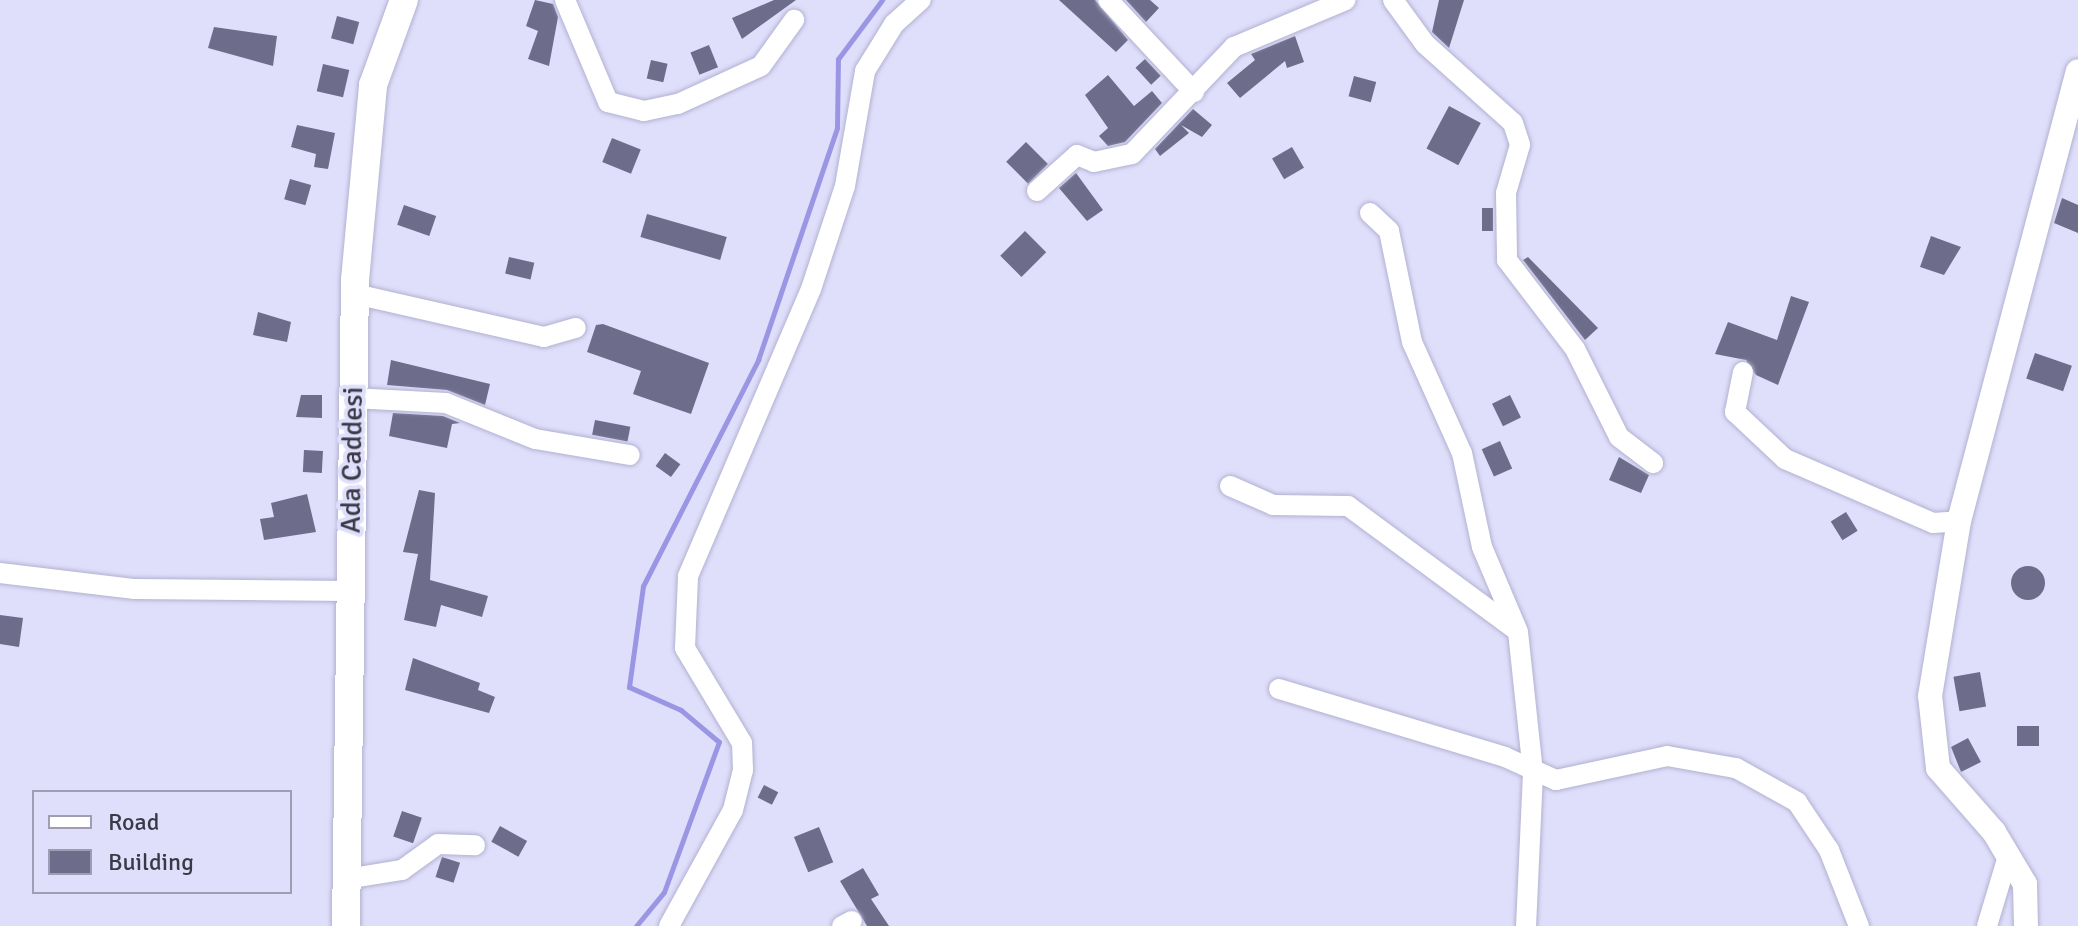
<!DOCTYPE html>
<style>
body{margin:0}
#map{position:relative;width:2078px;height:926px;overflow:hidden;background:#e0dffb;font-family:Signika,sans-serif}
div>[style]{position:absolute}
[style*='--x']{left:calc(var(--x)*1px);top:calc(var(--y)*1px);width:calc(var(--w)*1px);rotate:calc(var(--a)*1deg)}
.stream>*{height:5px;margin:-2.5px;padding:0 2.5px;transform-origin:2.5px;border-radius:2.5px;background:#9b96e4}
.building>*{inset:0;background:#6d6c8a;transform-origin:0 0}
.round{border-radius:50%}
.roads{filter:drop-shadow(0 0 2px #b1b1d2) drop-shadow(0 0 2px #b1b1d2)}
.minor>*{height:20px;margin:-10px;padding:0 10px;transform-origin:10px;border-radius:10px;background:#fff}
.tertiary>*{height:24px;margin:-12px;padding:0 12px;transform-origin:12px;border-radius:12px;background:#fff}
.secondary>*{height:28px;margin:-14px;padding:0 14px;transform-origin:14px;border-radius:14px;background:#fff}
span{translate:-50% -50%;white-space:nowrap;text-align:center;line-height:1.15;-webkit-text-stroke:8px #e0dffb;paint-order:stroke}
.street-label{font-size:28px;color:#3a3a47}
.legend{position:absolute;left:32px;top:790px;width:260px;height:104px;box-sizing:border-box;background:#e0dffb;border:2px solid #9e9db3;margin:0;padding:10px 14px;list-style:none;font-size:24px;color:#3a3a47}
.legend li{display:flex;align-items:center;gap:16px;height:40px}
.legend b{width:40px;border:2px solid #9e9db3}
</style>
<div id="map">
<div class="stream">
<i style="--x:636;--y:926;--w:44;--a:-50.5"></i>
<i style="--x:664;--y:892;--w:160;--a:-69.9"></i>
<i style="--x:719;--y:742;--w:50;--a:-139.9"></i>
<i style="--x:681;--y:710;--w:57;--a:-156.1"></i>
<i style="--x:629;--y:687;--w:102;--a:-82.1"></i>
<i style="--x:643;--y:586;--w:254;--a:-63"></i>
<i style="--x:758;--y:360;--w:245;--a:-71.2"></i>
<i style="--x:837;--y:128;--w:69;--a:-89.2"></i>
<i style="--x:838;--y:59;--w:74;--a:-53.3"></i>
</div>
<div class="building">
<i style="clip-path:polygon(535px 0,553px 4px,558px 17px,549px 66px,528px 59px,538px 31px,526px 26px)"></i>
<i style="clip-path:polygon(774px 0,796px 0,742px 39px,732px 18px)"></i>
<i style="clip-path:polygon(1059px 0,1095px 0,1128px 40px,1116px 52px)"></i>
<i style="clip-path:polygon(1126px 0,1150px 0,1159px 8px,1146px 22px)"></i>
<i style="clip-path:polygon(1439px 0,1464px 0,1449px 48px,1432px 32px)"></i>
<i style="left:337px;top:16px;width:23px;height:23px;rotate:15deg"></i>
<i style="clip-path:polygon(214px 27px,277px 36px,273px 66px,208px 48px)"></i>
<i style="clip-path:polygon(1295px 36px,1304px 62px,1287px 68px,1285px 61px,1240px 98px,1227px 83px,1255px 60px,1251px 54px)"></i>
<i style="left:709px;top:45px;width:24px;height:20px;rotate:68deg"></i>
<i style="left:1145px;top:59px;width:23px;height:13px;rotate:47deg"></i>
<i style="left:651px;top:60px;width:17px;height:19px;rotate:13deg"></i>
<i style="left:323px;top:64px;width:27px;height:28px;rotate:13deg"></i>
<i style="clip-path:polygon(1108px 75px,1134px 106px,1152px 91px,1162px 103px,1125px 142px,1108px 146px,1099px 136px,1108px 128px,1085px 95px)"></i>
<i style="left:1354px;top:76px;width:23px;height:21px;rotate:15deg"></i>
<i style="left:1449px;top:106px;width:36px;height:48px;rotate:28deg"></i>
<i style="clip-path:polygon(1193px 109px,1212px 125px,1202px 137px,1181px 125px,1189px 133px,1160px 156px,1155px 149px)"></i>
<i style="clip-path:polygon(297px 125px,335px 133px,328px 169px,314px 167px,316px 154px,291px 147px)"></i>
<i style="left:612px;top:138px;width:31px;height:26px;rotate:22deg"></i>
<i style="left:1026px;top:142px;width:31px;height:28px;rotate:45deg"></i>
<i style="left:1292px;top:147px;width:24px;height:23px;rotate:60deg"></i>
<i style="clip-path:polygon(1076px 173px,1103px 210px,1087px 221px,1059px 188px)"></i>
<i style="left:290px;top:179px;width:22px;height:21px;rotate:16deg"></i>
<i style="clip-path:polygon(2062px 198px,2078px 205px,2078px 233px,2054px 223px)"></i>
<i style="left:404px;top:205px;width:34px;height:21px;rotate:19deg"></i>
<i style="left:1482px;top:208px;width:11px;height:23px"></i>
<i style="left:647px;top:214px;width:83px;height:24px;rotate:16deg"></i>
<i style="left:1025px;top:231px;width:30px;height:35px;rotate:45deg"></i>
<i style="clip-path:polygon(1931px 236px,1961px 247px,1944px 275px,1920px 267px)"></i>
<i style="left:509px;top:257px;width:26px;height:17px;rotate:13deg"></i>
<i style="clip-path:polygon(1528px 257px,1598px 328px,1585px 340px,1523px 260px)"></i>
<i style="clip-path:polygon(1791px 296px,1809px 302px,1778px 385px,1756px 375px,1746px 360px,1715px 354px,1728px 322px,1777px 340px)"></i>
<i style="clip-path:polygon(258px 312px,291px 322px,287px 342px,253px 335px)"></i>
<i style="clip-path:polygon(603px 324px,709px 363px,691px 414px,633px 394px,641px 371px,587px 352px,596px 325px)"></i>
<i style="left:2035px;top:353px;width:39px;height:27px;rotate:19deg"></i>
<i style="clip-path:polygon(391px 360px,490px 384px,485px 405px,447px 390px,387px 385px)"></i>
<i style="clip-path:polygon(301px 395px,322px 395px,322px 418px,296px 417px)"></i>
<i style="left:1510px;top:395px;width:25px;height:20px;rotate:64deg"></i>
<i style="clip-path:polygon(393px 413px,443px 416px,460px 423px,452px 424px,447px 448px,389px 436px)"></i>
<i style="left:595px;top:420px;width:36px;height:15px;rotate:11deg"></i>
<i style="left:1500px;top:441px;width:30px;height:20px;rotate:66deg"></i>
<i style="left:304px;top:450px;width:19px;height:22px;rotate:3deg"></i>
<i style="left:665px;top:453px;width:19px;height:16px;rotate:36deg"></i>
<i style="clip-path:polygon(1619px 457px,1649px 475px,1641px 493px,1609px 480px)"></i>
<i style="clip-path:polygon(419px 490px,435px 493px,430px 580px,488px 596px,482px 617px,441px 605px,436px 627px,404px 620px,418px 554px,403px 552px)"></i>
<i style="clip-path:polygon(307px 494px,316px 532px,264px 540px,260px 519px,274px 517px,271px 503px)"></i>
<i style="left:1846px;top:512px;width:22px;height:18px;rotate:58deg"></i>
<i class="round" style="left:2011px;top:566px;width:34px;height:34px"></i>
<i style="clip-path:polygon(0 615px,23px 618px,19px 647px,0 644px)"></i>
<i style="clip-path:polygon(413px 658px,480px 683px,478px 690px,495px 697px,489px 713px,405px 690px)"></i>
<i style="left:1980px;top:672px;width:35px;height:27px;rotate:80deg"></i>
<i style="left:2017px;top:726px;width:22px;height:20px"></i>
<i style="clip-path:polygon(1968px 738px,1981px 762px,1961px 772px,1951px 747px)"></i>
<i style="left:764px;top:785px;width:16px;height:14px;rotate:27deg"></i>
<i style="left:402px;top:811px;width:21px;height:27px;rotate:19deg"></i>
<i style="left:500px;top:826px;width:31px;height:18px;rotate:29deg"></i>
<i style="left:819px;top:827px;width:38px;height:27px;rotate:68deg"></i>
<i style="left:442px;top:857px;width:19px;height:21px;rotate:18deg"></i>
<i style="clip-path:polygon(863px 868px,879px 895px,871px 899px,889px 926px,867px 926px,840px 881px)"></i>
</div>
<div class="roads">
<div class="minor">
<i style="--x:565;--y:0;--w:111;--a:67.1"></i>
<i style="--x:608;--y:102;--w:37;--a:14"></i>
<i style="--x:644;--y:111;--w:35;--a:-12"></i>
<i style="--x:678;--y:104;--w:91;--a:-24.6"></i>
<i style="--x:761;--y:66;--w:57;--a:-54.3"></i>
<i style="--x:1108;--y:0;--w:126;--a:46.9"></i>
<i style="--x:1393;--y:0;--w:54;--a:54"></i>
<i style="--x:1425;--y:44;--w:118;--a:41.9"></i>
<i style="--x:1513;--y:123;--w:23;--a:72"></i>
<i style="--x:1520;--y:145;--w:50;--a:106.3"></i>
<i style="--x:1506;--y:193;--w:67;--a:89.1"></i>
<i style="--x:1507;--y:260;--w:112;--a:52.6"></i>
<i style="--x:1575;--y:349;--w:98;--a:63.4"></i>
<i style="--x:1619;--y:437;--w:43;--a:37.4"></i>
<i style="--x:1037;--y:191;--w:54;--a:-42"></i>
<i style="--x:1077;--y:155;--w:18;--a:22"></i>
<i style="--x:1094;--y:162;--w:39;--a:-12"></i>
<i style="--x:1132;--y:154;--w:148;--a:-46.4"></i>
<i style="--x:1234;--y:47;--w:121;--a:-22.8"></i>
<i style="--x:1370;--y:213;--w:26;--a:43"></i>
<i style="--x:1389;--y:231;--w:113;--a:78.3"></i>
<i style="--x:1412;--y:342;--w:122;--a:65.8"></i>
<i style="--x:1462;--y:453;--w:96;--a:78"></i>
<i style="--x:1482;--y:547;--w:92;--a:67"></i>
<i style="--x:1518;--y:632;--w:142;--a:83.9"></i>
<i style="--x:1533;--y:773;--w:153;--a:92.6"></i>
<i style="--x:355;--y:294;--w:194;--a:12.8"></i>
<i style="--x:544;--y:337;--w:33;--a:-16"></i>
<i style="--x:1743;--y:372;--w:41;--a:101.3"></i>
<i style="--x:1735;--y:412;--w:69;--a:43.2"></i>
<i style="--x:1785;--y:459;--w:161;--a:23.4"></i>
<i style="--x:1933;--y:523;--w:26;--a:-4"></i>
<i style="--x:353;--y:398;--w:93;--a:3.1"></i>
<i style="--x:446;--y:403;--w:96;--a:22"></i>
<i style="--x:535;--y:439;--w:96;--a:9.6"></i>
<i style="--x:1230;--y:486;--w:47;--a:23.8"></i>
<i style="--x:1273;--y:505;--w:75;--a:0.8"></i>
<i style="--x:1348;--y:506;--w:209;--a:36.4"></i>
<i style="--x:0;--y:573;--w:136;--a:6.8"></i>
<i style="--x:135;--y:589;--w:215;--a:0.5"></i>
<i style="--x:1279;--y:689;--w:236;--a:16.7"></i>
<i style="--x:1505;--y:757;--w:56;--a:24.3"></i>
<i style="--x:1556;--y:780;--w:114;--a:-12.2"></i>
<i style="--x:1667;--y:756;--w:70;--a:9.9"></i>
<i style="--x:1736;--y:768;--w:70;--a:29.1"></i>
<i style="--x:1797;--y:802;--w:58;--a:56.3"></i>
<i style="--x:1829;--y:850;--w:82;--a:68.5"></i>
<i style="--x:346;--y:879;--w:57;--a:-9.1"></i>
<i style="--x:402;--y:870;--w:44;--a:-35.8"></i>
<i style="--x:438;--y:844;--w:37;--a:2"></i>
<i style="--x:669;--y:926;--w:132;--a:-61.1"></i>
<i style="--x:733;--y:810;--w:41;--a:-76"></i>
<i style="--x:743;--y:770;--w:27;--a:-92"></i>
<i style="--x:742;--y:743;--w:111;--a:-121"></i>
<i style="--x:685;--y:648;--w:72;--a:-87.6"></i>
<i style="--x:688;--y:576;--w:312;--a:-66.8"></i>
<i style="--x:811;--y:289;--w:108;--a:-71.7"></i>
<i style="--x:845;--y:186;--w:117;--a:-80.1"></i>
<i style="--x:865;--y:71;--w:55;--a:-58.3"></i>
<i style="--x:894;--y:24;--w:36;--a:-42"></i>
<i style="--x:842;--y:926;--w:11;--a:-27"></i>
<i style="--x:1987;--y:926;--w:73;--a:-73.3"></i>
</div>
<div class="tertiary">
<i style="--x:2026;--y:926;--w:42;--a:-91.4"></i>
<i style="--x:2025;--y:884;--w:61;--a:-120.8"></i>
<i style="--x:1994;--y:832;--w:85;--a:-131.2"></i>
<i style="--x:1938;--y:768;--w:72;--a:-96.3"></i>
<i style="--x:1930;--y:696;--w:177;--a:-80.6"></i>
<i style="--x:1959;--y:521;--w:465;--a:-75.2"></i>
</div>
<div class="secondary">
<i style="--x:346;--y:926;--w:646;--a:-89.2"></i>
<i style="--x:355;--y:280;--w:196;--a:-84.7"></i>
<i style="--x:373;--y:85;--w:90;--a:-70"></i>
</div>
</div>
<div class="street-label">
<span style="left:352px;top:460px;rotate:-89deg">Ada Caddesi</span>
</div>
<ul class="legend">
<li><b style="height:10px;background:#fff"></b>Road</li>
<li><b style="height:22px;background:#6d6c8a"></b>Building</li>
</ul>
</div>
